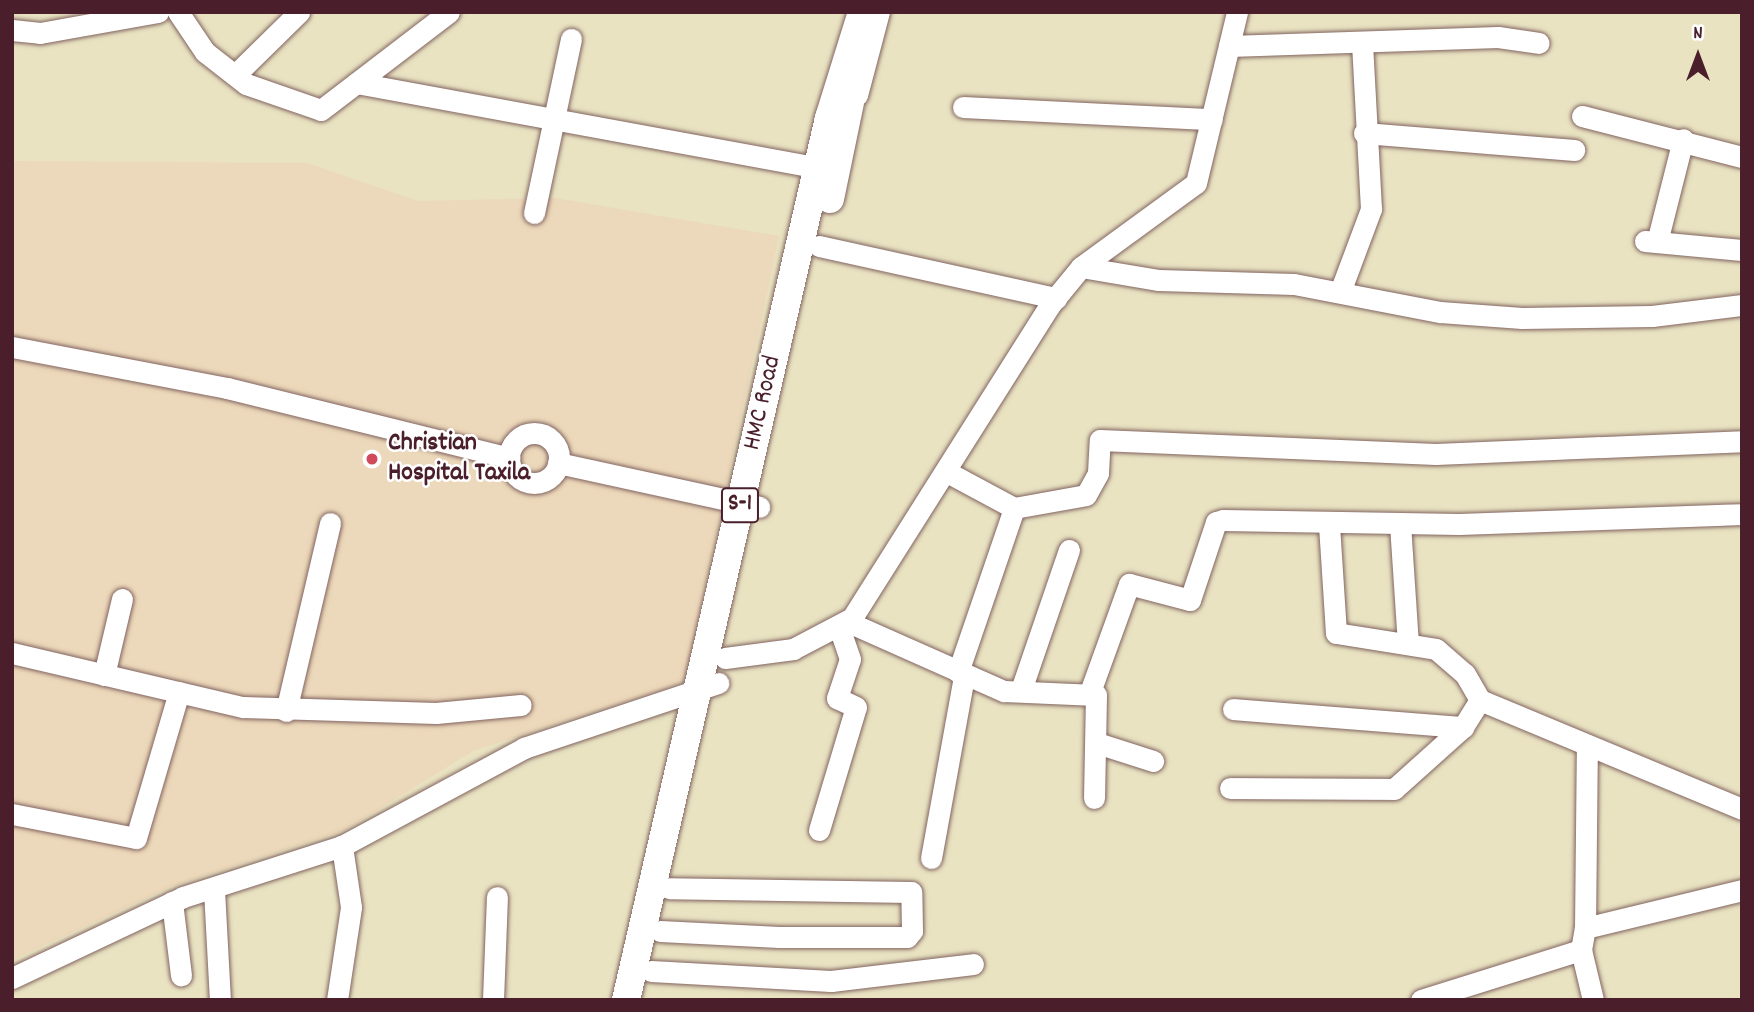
<!DOCTYPE html>
<style>
body{margin:0}
#map{position:relative;width:1754px;height:1012px;overflow:hidden;background:#e9e3c2;font-family:Dekko,sans-serif}
div>[style]{position:absolute}
[style*='--x']{left:calc(var(--x)*1px);top:calc(var(--y)*1px);width:calc(var(--w)*1px);rotate:calc(var(--a)*1deg)}
.built>*{inset:0;background:#ecd8ba}
.roads{filter:drop-shadow(0 0 2px #826460) drop-shadow(0 0 2px #826460)}
.minor>*{height:21px;margin:-10.5px;padding:0 10.5px;transform-origin:10.5px;border-radius:10.5px;background:#fff}
.minor>.ring{margin:-10.5px;padding:0;box-sizing:content-box;background:none;border:21px solid #fff;border-radius:50%}
.major>*{height:28px;margin:-14px;padding:0 14px;transform-origin:14px;border-radius:14px;background:#fff}
.dots>*{width:19px;height:19px;translate:-50% -50%;box-sizing:border-box;border:4px solid #fff;border-radius:50%}
span{translate:-50% -50%;white-space:nowrap;text-align:center;line-height:1.15;-webkit-text-stroke:5px #fff;paint-order:stroke}
.shield-label span{padding:2px 5px;background:#fff;border:2px solid;border-radius:5px;-webkit-text-stroke-width:0}
.shield-label{font-size:24px;color:#4a1f2b;font-weight:700}
.street-label{font-size:26px;color:#4a1f2b}
.poi-label{font-size:26px;color:#4a1f2b;font-weight:700}
.left{translate:0 -50%;text-align:left}
.frame{position:absolute;inset:0;border:14px solid #4a1f2b;pointer-events:none}
.north{position:absolute;left:1663px;top:21px;width:70px;height:70px;-webkit-text-stroke:5px #fff;paint-order:stroke;rotate:0deg;font-size:19px;font-weight:700;line-height:28px;text-align:center;color:#4a1f2b}
.north::after{content:'';display:block;margin:auto;width:24px;height:32px;background:#4a1f2b;clip-path:polygon(50% 0,100% 100%,50% 72%,0 100%)}
</style>
<div id="map">
<div class="built">
<i style="clip-path:polygon(12px 161px,307px 163px,418px 201px,555px 198px,779px 236px,685px 682px,473px 751px,345px 830px,173px 886px,12px 960px)"></i>
</div>
<div class="roads">
<div class="minor">
<i style="--x:178;--y:12;--w:48;--a:56"></i>
<i style="--x:205;--y:52;--w:52;--a:38"></i>
<i style="--x:246;--y:84;--w:79;--a:19.1"></i>
<i style="--x:321;--y:110;--w:161;--a:-37.4"></i>
<i style="--x:12;--y:30;--w:28;--a:6"></i>
<i style="--x:40;--y:33;--w:120;--a:-10.1"></i>
<i style="--x:1229;--y:46;--w:269;--a:-1.9"></i>
<i style="--x:1498;--y:37;--w:41;--a:8.3"></i>
<i style="--x:235;--y:75;--w:90;--a:-44.5"></i>
<i style="--x:357;--y:83;--w:469;--a:10.4"></i>
<i style="--x:857;--y:95;--w:86;--a:-75.2"></i>
<i style="--x:963;--y:107;--w:249;--a:2.8"></i>
<i style="--x:1582;--y:116;--w:165;--a:14.4"></i>
<i style="--x:1364;--y:133;--w:211;--a:4.6"></i>
<i style="--x:534;--y:213;--w:178;--a:-78"></i>
<i style="--x:1645;--y:241;--w:97;--a:5.3"></i>
<i style="--x:1657;--y:242;--w:106;--a:-75.8"></i>
<i style="--x:819;--y:246;--w:243;--a:12.4"></i>
<i style="--x:1081;--y:267;--w:79;--a:9.5"></i>
<i style="--x:1159;--y:280;--w:135;--a:1.7"></i>
<i style="--x:1294;--y:284;--w:149;--a:10.9"></i>
<i style="--x:1440;--y:312;--w:82;--a:4.2"></i>
<i style="--x:1522;--y:318;--w:130;--a:-0.9"></i>
<i style="--x:1652;--y:316;--w:91;--a:-7"></i>
<i style="--x:1340;--y:292;--w:89;--a:-69.5"></i>
<i style="--x:1371;--y:209;--w:164;--a:-93.1"></i>
<i style="--x:12;--y:347;--w:219;--a:10.8"></i>
<i style="--x:227;--y:388;--w:291;--a:13.9"></i>
<i class="ring" style="left:509px;top:433px;width:29px;height:29px"></i>
<i style="--x:558;--y:463;--w:206;--a:12.3"></i>
<i style="--x:947;--y:472;--w:76;--a:28.2"></i>
<i style="--x:1014;--y:508;--w:73;--a:-10.2"></i>
<i style="--x:1086;--y:495;--w:25;--a:-61"></i>
<i style="--x:1098;--y:473;--w:33;--a:-87"></i>
<i style="--x:1100;--y:440;--w:336;--a:2.4"></i>
<i style="--x:1436;--y:454;--w:306;--a:-2.4"></i>
<i style="--x:1400;--y:524;--w:119;--a:86.2"></i>
<i style="--x:1329;--y:525;--w:108;--a:86.3"></i>
<i style="--x:1336;--y:633;--w:101;--a:9.1"></i>
<i style="--x:1436;--y:649;--w:38;--a:41"></i>
<i style="--x:1465;--y:674;--w:30;--a:60"></i>
<i style="--x:1480;--y:700;--w:284;--a:22.6"></i>
<i style="--x:848;--y:622;--w:171;--a:23.9"></i>
<i style="--x:1004;--y:691;--w:92;--a:2.5"></i>
<i style="--x:1096;--y:695;--w:103;--a:91.1"></i>
<i style="--x:12;--y:653;--w:237;--a:13.2"></i>
<i style="--x:243;--y:707;--w:193;--a:1.8"></i>
<i style="--x:436;--y:713;--w:85;--a:-5.4"></i>
<i style="--x:725;--y:658;--w:69;--a:-7.5"></i>
<i style="--x:793;--y:649;--w:67;--a:-27.7"></i>
<i style="--x:852;--y:618;--w:369;--a:-57.7"></i>
<i style="--x:1049;--y:306;--w:50;--a:-50.6"></i>
<i style="--x:1081;--y:267;--w:142;--a:-36.1"></i>
<i style="--x:1196;--y:183;--w:176;--a:-76.5"></i>
<i style="--x:958;--y:672;--w:173;--a:-71.1"></i>
<i style="--x:104;--y:675;--w:78;--a:-76.7"></i>
<i style="--x:1021;--y:690;--w:148;--a:-71.1"></i>
<i style="--x:1090;--y:692;--w:115;--a:-70.1"></i>
<i style="--x:1129;--y:584;--w:63;--a:14.7"></i>
<i style="--x:1190;--y:600;--w:82;--a:-71.6"></i>
<i style="--x:1216;--y:522;--w:7;--a:-16"></i>
<i style="--x:1223;--y:520;--w:236;--a:1"></i>
<i style="--x:1459;--y:524;--w:283;--a:-2"></i>
<i style="--x:1233;--y:709;--w:231;--a:4.5"></i>
<i style="--x:286;--y:711;--w:193;--a:-76.8"></i>
<i style="--x:1097;--y:743;--w:59;--a:17.8"></i>
<i style="--x:1230;--y:788;--w:164;--a:0.3"></i>
<i style="--x:1394;--y:789;--w:93;--a:-41.9"></i>
<i style="--x:1463;--y:727;--w:32;--a:-58"></i>
<i style="--x:12;--y:814;--w:126;--a:11"></i>
<i style="--x:136;--y:838;--w:152;--a:-73.6"></i>
<i style="--x:819;--y:830;--w:128;--a:-73.3"></i>
<i style="--x:856;--y:707;--w:21;--a:-155"></i>
<i style="--x:837;--y:698;--w:41;--a:-71.6"></i>
<i style="--x:850;--y:659;--w:34;--a:-109"></i>
<i style="--x:931;--y:858;--w:184;--a:-79.7"></i>
<i style="--x:214;--y:890;--w:110;--a:86.9"></i>
<i style="--x:172;--y:902;--w:74;--a:83"></i>
<i style="--x:1585;--y:928;--w:183;--a:-89.4"></i>
<i style="--x:660;--y:931;--w:119;--a:2.9"></i>
<i style="--x:779;--y:937;--w:128;--a:0"></i>
<i style="--x:907;--y:937;--w:8;--a:-50"></i>
<i style="--x:912;--y:931;--w:39;--a:-91"></i>
<i style="--x:911;--y:892;--w:242;--a:-179.1"></i>
<i style="--x:651;--y:971;--w:180;--a:3.2"></i>
<i style="--x:831;--y:981;--w:143;--a:-6.8"></i>
<i style="--x:12;--y:978;--w:189;--a:-25.3"></i>
<i style="--x:183;--y:897;--w:167;--a:-17.8"></i>
<i style="--x:342;--y:846;--w:207;--a:-28.3"></i>
<i style="--x:524;--y:748;--w:205;--a:-18.5"></i>
<i style="--x:337;--y:1000;--w:94;--a:-81.4"></i>
<i style="--x:351;--y:907;--w:62;--a:-98.4"></i>
<i style="--x:493;--y:1000;--w:103;--a:-87.8"></i>
<i style="--x:1421;--y:1000;--w:168;--a:-17.4"></i>
<i style="--x:1593;--y:1000;--w:51;--a:-103.5"></i>
<i style="--x:1581;--y:950;--w:22;--a:-80"></i>
<i style="--x:1585;--y:928;--w:162;--a:-13.6"></i>
</div>
<div class="major">
<i style="--x:830;--y:199;--w:124;--a:-78.3"></i>
<i style="--x:626;--y:1000;--w:905;--a:-77.04"></i>
<i style="--x:829;--y:118;--w:111;--a:-72.7"></i>
</div>
</div>
<div class="dots">
<i style="left:372px;top:459px;background:#d1495b"></i>
</div>
<div class="shield-label">
<span style="left:740px;top:505px">S-1</span>
</div>
<div class="street-label">
<span style="left:763px;top:403px;rotate:-77deg">HMC Road</span>
</div>
<div class="poi-label">
<span class="left" style="left:388px;top:459px">Christian<br>Hospital Taxila</span>
</div>
<div class="frame"></div>
<div class="north">N</div>
</div>
